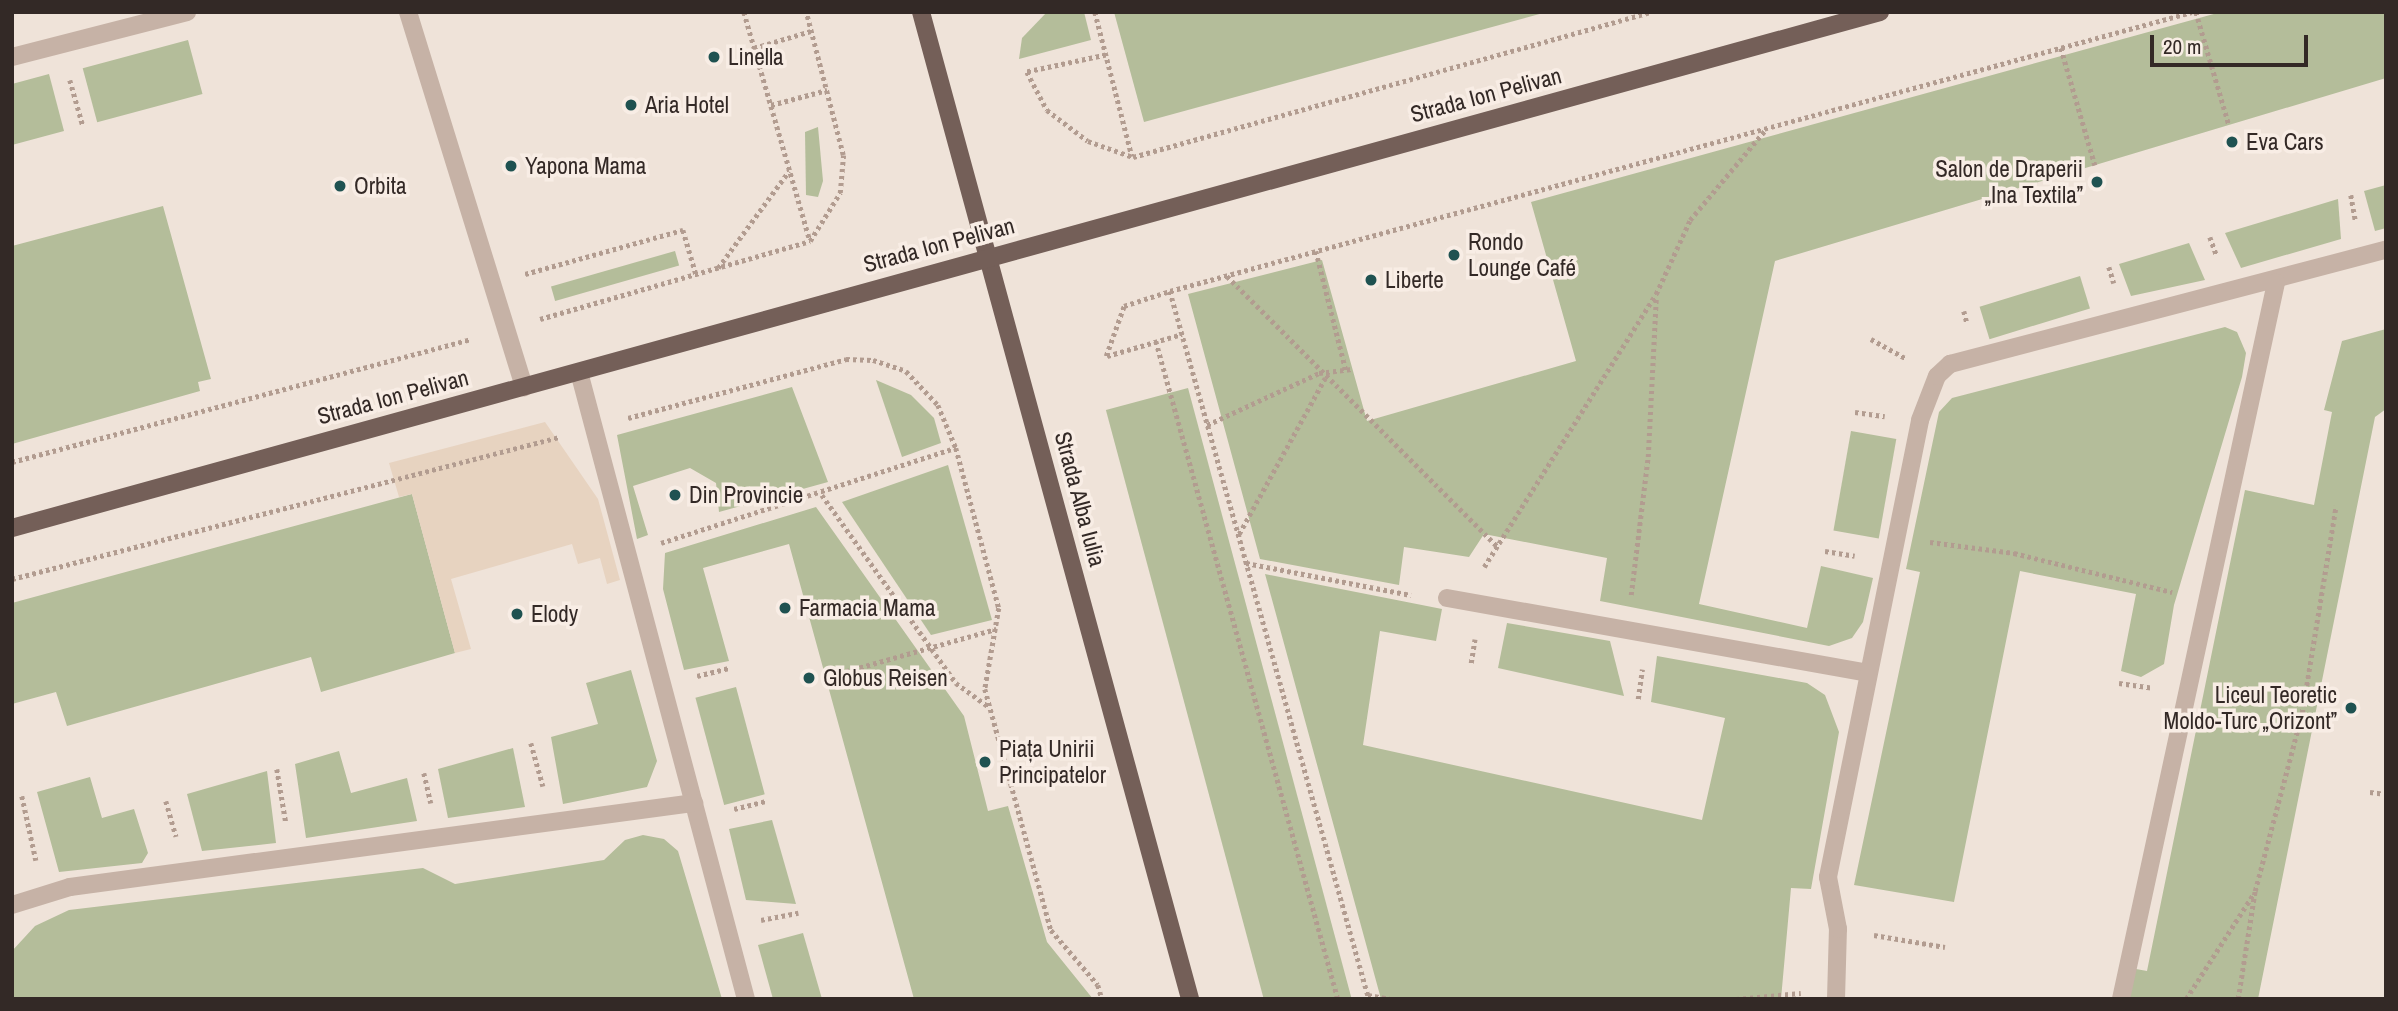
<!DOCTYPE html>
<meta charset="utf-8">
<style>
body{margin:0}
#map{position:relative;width:2398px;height:1011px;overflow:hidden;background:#efe3d9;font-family:"Archivo Narrow",sans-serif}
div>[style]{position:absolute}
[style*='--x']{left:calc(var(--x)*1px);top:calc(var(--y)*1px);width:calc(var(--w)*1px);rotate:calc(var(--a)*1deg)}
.green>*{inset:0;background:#b4bd9a;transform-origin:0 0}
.plaza>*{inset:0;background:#e7d3c0}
.path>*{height:4.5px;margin-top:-2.25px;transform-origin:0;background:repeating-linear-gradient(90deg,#b29c90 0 3.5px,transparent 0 7px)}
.lane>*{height:18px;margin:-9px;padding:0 9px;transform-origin:9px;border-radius:9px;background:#c6b2a6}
.primary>*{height:18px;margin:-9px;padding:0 9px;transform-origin:9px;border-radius:9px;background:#745f58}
.dots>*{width:19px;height:19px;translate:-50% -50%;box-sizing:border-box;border:4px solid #f8ede5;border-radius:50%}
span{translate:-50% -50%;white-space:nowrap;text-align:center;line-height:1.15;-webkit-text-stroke:7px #f8ede5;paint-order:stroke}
.poi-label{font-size:23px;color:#332926}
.left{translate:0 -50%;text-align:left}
.right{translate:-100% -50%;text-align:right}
.street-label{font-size:23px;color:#332926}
.frame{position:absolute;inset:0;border:14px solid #332926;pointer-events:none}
.scale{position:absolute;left:2150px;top:35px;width:158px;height:32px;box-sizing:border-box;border:4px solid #332926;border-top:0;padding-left:9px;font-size:21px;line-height:24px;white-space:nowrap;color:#332926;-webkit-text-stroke:5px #f8ede5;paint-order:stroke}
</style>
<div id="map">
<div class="green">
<i style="clip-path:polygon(1047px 12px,1084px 12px,1091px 40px,1019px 59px,1022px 38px)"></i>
<i style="clip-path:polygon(1114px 12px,1547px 12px,1144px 122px)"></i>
<i style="clip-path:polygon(2221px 12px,2386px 12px,2386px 78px,1775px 261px,1699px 604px,1807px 628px,1821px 566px,1873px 578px,1863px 622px,1852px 638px,1829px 646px,1600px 601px,1607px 558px,1484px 534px,1469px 557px,1404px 547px,1399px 585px,1260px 559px,1188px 294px,1322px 260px,1367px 421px,1576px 361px,1531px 202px)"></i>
<i style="left:188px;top:40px;width:56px;height:109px;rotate:75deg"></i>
<i style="clip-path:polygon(49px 74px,64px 131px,12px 145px,12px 84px)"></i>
<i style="clip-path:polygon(818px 127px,823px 181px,818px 197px,806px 195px,805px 132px)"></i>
<i style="clip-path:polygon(2386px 185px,2386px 228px,2375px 231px,2364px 191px)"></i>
<i style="clip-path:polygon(2338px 199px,2341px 239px,2241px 268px,2225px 233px)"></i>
<i style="clip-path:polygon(163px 206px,211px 379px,198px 382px,200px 391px,12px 444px,12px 246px)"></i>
<i style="clip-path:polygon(2189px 243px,2205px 280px,2131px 296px,2119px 264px)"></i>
<i style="left:675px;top:251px;width:15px;height:129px;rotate:74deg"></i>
<i style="left:2080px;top:276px;width:34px;height:105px;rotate:73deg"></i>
<i style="clip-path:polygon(2225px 327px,2237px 332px,2246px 353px,2242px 377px,2174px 605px,2164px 664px,2141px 677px,2121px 671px,2136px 594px,2020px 571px,1954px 902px,1854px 885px,1920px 572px,1906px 569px,1939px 412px,1952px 398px)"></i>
<i style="clip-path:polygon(2386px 329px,2386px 409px,2375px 417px,2258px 999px,2129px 999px,2136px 969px,2147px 971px,2245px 490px,2314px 505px,2332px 412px,2324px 410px,2342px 341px)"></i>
<i style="clip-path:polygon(876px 380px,911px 395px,934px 418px,941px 443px,902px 457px)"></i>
<i style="clip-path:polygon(792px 387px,828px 482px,719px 512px,716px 483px,690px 468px,633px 486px,648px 535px,637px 539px,617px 435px)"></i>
<i style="left:1188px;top:388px;width:634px;height:85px;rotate:75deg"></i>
<i style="left:1851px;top:431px;width:46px;height:101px;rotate:10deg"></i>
<i style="clip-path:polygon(948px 465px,992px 620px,931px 635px,842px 502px)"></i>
<i style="clip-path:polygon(412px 494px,455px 653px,321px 692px,311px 657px,67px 726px,56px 692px,12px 704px,12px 603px)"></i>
<i style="clip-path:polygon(816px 507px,964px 716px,988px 811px,1008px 806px,1047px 942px,1093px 999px,914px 999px,789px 544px,703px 568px,729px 661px,684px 670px,663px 589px,665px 553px)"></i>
<i style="clip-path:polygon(1265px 574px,1442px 609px,1436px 641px,1380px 631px,1363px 745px,1702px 820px,1725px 718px,1651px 702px,1657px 656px,1807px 683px,1825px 695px,1839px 732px,1811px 889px,1791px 888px,1781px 999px,1381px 999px)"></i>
<i style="clip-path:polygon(1507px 623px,1610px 641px,1624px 696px,1498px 668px)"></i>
<i style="clip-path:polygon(631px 670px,657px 761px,647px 787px,563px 804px,551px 737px,598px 724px,586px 683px)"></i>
<i style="left:736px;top:687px;width:111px;height:42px;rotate:75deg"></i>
<i style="clip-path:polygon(513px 748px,525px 807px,448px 818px,438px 769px)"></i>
<i style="clip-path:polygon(339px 751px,351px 793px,407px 778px,417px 821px,306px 838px,295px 764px)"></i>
<i style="clip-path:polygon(267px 771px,276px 843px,202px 851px,187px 794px)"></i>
<i style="clip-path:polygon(90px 777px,102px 818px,134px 809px,148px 853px,142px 863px,59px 872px,37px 792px)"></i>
<i style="clip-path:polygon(772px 820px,796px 904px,746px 900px,729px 829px)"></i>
<i style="clip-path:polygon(643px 835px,664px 839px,678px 851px,722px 999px,12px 999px,12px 951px,35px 926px,69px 910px,423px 868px,455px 884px,604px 860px,625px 840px)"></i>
<i style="clip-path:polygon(803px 933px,822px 999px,773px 999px,758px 945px)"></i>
</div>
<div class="plaza">
<i style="clip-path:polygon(545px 422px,598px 499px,620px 580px,607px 584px,600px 558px,578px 564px,572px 544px,451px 579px,471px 649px,455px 653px,412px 494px,399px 497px,389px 463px)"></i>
</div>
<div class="path">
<i style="--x:744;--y:12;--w:237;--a:73.9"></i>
<i style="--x:1095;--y:12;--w:149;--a:75.6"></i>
<i style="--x:2196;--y:12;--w:118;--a:73.7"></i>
<i style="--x:754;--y:48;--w:59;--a:-16.6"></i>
<i style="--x:2061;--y:48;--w:122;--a:73.8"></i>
<i style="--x:1106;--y:55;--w:81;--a:167.9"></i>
<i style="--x:1027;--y:72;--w:43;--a:62.2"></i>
<i style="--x:1047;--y:110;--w:51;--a:37.1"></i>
<i style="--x:1088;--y:141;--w:48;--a:19.6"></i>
<i style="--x:1133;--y:157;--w:538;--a:-15.64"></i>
<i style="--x:70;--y:80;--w:48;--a:74.2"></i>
<i style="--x:771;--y:105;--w:58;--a:-15"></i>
<i style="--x:2351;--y:195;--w:27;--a:80"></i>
<i style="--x:2210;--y:237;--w:20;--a:70"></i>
<i style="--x:1316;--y:251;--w:123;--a:75.9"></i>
<i style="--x:2109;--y:267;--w:17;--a:73"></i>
<i style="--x:718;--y:268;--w:120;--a:-53.8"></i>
<i style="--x:525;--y:274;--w:164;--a:-15.6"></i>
<i style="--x:683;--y:230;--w:46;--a:73.5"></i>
<i style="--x:1227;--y:276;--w:382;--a:45"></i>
<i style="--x:1170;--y:291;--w:735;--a:74.3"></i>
<i style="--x:1964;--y:311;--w:12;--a:76"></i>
<i style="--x:540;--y:319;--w:281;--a:-16.1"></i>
<i style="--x:810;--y:241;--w:57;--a:-58"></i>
<i style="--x:840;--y:193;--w:38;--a:-85"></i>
<i style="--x:843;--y:155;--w:148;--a:-104.5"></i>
<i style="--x:1871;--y:339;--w:41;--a:29.1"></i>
<i style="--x:1156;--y:341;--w:683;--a:74.54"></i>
<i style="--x:1106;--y:356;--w:53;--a:-70.2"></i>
<i style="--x:1124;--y:306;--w:48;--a:-18.1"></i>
<i style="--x:1170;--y:291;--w:1059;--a:-15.27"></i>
<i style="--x:1107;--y:356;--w:78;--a:-16.3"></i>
<i style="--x:1855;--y:412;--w:30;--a:8"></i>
<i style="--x:628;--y:418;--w:226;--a:-15.1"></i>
<i style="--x:846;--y:359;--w:27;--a:2"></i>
<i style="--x:873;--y:360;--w:35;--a:18"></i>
<i style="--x:906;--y:371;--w:47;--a:46.7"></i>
<i style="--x:938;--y:405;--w:47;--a:67.3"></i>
<i style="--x:956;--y:448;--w:166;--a:75"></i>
<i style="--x:999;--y:608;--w:82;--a:99.8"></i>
<i style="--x:985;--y:689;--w:250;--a:74.7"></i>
<i style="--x:1051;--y:930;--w:72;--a:49.5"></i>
<i style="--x:1098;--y:985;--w:15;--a:74"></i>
<i style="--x:1207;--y:425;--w:123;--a:-24.9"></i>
<i style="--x:1319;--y:373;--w:33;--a:-7"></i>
<i style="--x:12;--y:462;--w:475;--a:-15"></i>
<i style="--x:822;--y:495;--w:231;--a:54.5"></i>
<i style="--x:956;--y:683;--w:41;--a:36"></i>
<i style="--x:1239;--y:534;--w:178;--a:-61.1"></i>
<i style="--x:1930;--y:542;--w:85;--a:7.5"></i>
<i style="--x:2014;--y:553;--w:163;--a:13.9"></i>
<i style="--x:661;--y:543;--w:310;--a:-17.9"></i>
<i style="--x:1825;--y:551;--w:30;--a:9"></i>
<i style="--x:1246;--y:563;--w:168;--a:11"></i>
<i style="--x:1484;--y:567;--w:323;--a:-57.8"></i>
<i style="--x:1656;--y:294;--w:81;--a:-65.3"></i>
<i style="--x:1690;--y:220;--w:119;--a:-50.1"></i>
<i style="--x:12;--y:579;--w:565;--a:-14.55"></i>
<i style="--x:1631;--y:595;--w:139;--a:-83"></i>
<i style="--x:1648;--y:457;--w:160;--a:-87.1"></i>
<i style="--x:1471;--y:663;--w:24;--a:-81"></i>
<i style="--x:697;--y:676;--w:34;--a:-14"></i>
<i style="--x:826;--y:677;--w:177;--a:-15.8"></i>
<i style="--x:2119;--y:683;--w:34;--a:8"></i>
<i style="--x:1638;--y:699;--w:30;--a:-82"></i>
<i style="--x:531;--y:743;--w:45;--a:74.4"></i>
<i style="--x:277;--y:769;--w:55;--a:80.5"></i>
<i style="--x:424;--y:773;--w:31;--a:77"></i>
<i style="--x:2370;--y:792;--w:16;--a:7"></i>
<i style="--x:22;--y:796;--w:66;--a:77.7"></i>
<i style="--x:166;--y:801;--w:37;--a:74"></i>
<i style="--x:734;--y:809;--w:34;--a:-14"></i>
<i style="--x:761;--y:920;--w:38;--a:-11"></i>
<i style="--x:1874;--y:935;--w:72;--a:9.6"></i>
<i style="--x:1368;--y:995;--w:22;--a:10"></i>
<i style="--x:1736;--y:999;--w:65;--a:-5.3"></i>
<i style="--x:2186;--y:999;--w:126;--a:-57.3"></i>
<i style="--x:2238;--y:999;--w:109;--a:-81.1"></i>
<i style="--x:2255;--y:891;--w:184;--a:-75.2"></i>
<i style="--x:2302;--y:713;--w:210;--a:-80.7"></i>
</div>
<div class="lane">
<i style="--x:408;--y:12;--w:393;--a:72.8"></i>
<i style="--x:12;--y:57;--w:181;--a:-14.4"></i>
<i style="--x:579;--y:372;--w:649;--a:75.09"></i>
<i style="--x:1447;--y:598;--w:426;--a:10.1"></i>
<i style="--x:12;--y:905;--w:61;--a:-17.2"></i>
<i style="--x:70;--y:887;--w:630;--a:-7.67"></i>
<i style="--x:1836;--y:999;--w:70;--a:-88.4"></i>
<i style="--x:1838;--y:929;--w:53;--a:-100.9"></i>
<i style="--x:1828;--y:877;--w:466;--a:-78.6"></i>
<i style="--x:1920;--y:420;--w:47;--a:-68.9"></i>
<i style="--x:1937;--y:376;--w:18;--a:-43"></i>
<i style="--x:1950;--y:364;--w:451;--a:-14.7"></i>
<i style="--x:2121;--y:999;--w:733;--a:-77.79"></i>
</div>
<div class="primary">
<i style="--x:921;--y:12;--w:1023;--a:74.75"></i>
<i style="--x:12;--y:528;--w:1938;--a:-15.44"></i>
</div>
<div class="dots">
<i style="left:714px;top:57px;background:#1f5251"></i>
<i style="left:631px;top:105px;background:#1f5251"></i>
<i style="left:2232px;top:142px;background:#1f5251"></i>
<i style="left:511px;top:166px;background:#1f5251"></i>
<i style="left:2097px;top:182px;background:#1f5251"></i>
<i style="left:340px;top:186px;background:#1f5251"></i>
<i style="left:1454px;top:255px;background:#1f5251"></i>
<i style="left:1371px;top:280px;background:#1f5251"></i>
<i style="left:675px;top:495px;background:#1f5251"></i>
<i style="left:785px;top:608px;background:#1f5251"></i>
<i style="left:517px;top:614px;background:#1f5251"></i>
<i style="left:809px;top:678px;background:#1f5251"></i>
<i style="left:2351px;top:708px;background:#1f5251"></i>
<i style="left:985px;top:762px;background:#1f5251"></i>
</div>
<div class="poi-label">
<span class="left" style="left:728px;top:57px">Linella</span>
<span class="left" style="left:645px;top:105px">Aria Hotel</span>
<span class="left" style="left:2246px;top:142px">Eva Cars</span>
<span class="left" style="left:525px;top:166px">Yapona Mama</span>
<span class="right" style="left:2083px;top:182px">Salon de Draperii<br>„Ina Textila”</span>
<span class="left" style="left:354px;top:186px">Orbita</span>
<span class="left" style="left:1468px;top:255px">Rondo<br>Lounge Café</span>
<span class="left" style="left:1385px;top:280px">Liberte</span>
<span class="left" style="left:689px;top:495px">Din Provincie</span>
<span class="left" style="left:799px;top:608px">Farmacia Mama</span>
<span class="left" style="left:531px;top:614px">Elody</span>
<span class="left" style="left:823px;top:678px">Globus Reisen</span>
<span class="right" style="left:2337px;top:708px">Liceul Teoretic<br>Moldo-Turc „Orizont”</span>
<span class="left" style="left:999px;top:762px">Piața Unirii<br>Principatelor</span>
</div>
<div class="street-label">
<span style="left:1486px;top:95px;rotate:-15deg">Strada Ion Pelivan</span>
<span style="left:939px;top:245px;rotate:-15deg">Strada Ion Pelivan</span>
<span style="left:393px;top:397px;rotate:-15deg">Strada Ion Pelivan</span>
<span style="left:1080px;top:499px;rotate:75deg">Strada Alba Iulia</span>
</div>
<div class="frame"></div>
<div class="scale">20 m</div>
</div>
